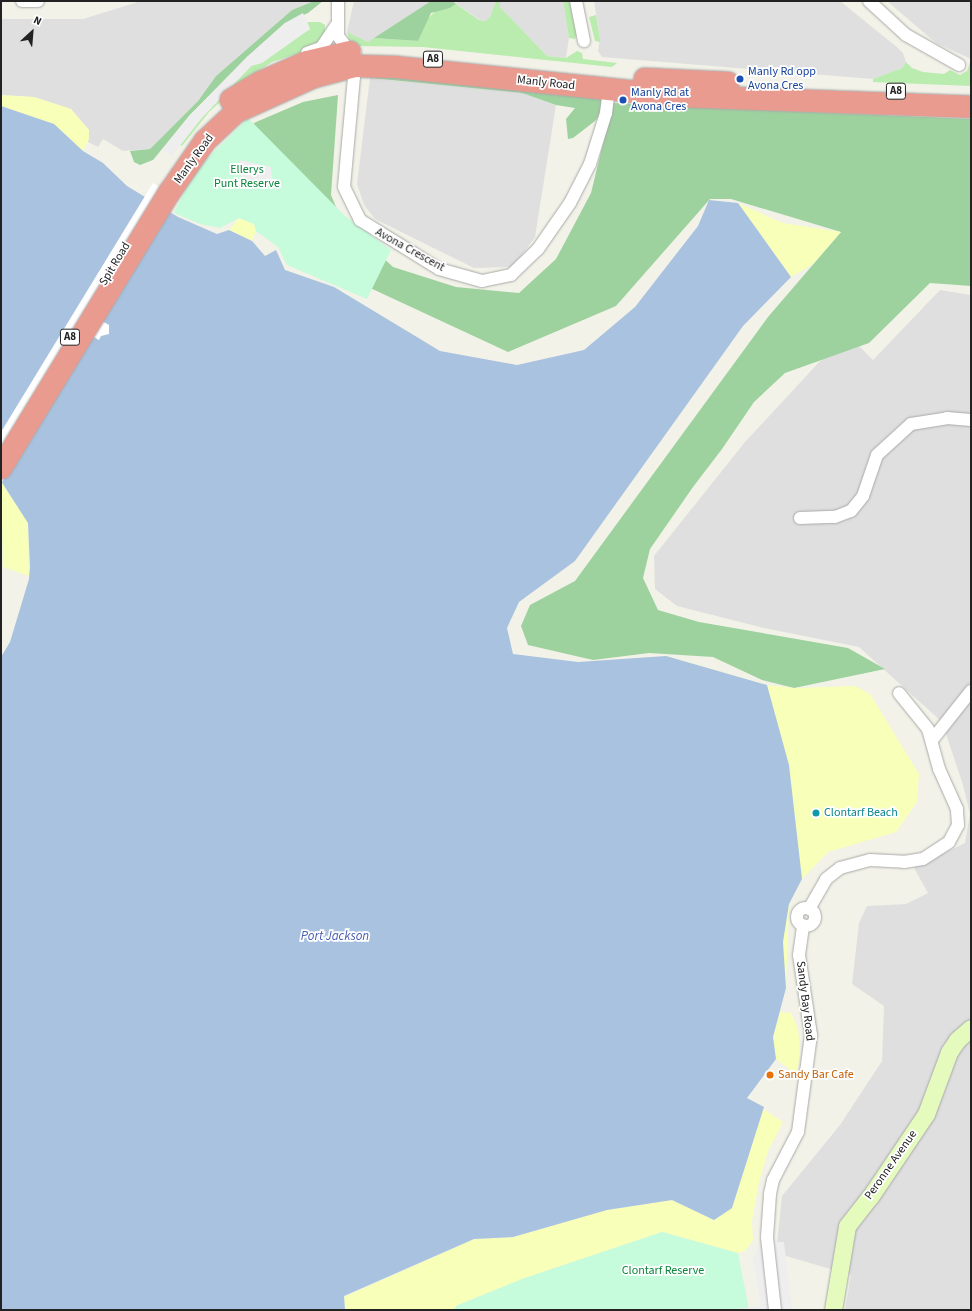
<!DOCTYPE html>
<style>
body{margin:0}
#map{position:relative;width:972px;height:1311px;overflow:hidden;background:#f2f2e8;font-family:"Source Sans 3",sans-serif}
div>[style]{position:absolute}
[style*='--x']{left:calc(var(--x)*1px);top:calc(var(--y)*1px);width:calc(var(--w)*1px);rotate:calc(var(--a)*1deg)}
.residential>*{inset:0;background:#e0dfdf}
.grass>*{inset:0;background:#b9ecae}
.forest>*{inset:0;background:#9dd29e}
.sand>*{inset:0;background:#f7ffb9}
.park>*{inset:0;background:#c6fbdb}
.parking>*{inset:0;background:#eee}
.water>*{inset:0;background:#a9c2e0}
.pier>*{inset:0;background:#fff}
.roads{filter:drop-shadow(0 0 1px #a9a9a9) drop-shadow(0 0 1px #a9a9a9)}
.street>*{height:12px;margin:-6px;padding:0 6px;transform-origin:6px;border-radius:6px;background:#fff}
.street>.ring{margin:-6px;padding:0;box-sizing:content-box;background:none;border:12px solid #fff;border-radius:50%}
.secondary>*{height:17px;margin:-8.5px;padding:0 8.5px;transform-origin:8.5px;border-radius:8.5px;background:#e4fbbd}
.highway>*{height:22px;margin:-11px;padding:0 11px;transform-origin:11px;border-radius:11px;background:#e99b90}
.dots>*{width:11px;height:11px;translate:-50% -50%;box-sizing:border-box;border:2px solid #fff;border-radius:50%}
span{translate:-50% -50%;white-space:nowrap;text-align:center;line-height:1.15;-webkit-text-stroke:3.5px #fff;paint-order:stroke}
.shield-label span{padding:1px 3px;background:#fff;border:1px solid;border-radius:3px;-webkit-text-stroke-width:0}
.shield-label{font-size:11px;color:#222;font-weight:700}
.transit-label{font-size:12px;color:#164399}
.left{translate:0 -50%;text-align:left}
.street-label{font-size:12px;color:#222}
.park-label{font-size:12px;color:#0a853b}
.culture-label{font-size:12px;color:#0d838f}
.food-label{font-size:12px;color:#c56008}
.water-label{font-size:13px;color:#4b5eb4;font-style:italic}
.frame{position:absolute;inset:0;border:2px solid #222;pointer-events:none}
.north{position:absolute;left:12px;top:12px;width:40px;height:40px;-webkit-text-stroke:3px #fff;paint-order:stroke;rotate:26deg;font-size:11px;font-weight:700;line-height:16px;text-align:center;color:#222}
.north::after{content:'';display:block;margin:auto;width:14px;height:18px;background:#222;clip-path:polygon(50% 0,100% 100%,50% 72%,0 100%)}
</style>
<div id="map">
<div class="residential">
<i style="clip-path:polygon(141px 1px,314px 1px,292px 10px,216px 76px,198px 101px,150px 149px,123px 151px,103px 139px,98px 147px,88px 142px,89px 130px,71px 109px,34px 97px,1px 95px,1px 19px,83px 19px)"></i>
<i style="clip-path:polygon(354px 1px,431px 1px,368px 42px,347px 32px)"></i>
<i style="clip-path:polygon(452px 1px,496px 1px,497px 5px,490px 17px,485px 21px,480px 20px)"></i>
<i style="clip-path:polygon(500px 1px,563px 1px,569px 38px,566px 58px,547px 56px,500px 7px)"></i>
<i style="clip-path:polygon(594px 1px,840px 1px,898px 48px,903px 53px,906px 62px,902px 68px,873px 79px,602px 57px,598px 51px,600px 39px)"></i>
<i style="clip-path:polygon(887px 1px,971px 1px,971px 59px,936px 43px)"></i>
<i style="clip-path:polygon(370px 78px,522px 93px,556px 105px,535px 237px,513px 267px,474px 268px,375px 219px,364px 205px,357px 184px)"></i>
<i style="clip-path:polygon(940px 290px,971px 295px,971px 1310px,845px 1310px,851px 1275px,776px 1253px,782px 1196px,840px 1125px,882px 1061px,884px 1006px,852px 984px,859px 923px,867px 906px,906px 904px,928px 893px,914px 868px,965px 843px,970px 814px,963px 785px,942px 722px,859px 647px,764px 628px,677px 606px,655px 589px,654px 556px,745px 442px,846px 333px,873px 360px)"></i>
</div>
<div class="grass">
<i style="clip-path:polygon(496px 1px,500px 1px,500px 7px,547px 56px,566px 58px,577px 51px,582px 53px,583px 59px,617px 63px,612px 67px,423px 47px,357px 46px,349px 39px,347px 32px,368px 42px,374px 38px,418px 41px,427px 19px,437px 10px,450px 8px,456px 4px,479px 20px,485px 21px,490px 17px)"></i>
<i style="clip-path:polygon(563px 1px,574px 1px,578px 30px,575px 39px,569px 38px)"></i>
<i style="clip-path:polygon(596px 15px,600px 39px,600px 42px,595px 41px,589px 17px)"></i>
<i style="clip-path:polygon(307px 22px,320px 22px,325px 25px,325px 34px,317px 47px,272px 62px,249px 76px,209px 112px,182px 146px,180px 145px,200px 119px,251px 66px,310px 29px)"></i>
<i style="clip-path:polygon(971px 59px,971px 86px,873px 82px,873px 79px,902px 68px,906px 62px,912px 68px,923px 72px,944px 74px,950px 70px,960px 75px,967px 71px)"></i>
</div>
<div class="forest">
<i style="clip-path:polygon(314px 1px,323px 1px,308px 13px,285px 23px,247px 57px,189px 116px,153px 160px,140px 165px,134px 162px,130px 151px,150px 149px,198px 101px,216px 76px,292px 10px)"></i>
<i style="clip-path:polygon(431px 1px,452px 1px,456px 4px,450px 8px,431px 13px,418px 41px,374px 38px)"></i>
<i style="clip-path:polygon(372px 71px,603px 96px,600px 115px,595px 121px,573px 138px,568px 139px,566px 119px,575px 108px,556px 105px,522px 93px,371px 78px)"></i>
<i style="clip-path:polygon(338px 95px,331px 195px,341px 219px,393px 267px,456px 287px,519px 293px,556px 259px,591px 193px,613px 103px,971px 119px,971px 286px,930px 283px,869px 343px,785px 373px,754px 402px,722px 449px,693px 487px,650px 549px,643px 578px,658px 610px,699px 622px,848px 648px,885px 669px,794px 688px,762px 680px,713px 657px,649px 653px,593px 660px,528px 645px,521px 626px,530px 605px,575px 581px,768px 317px,841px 232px,731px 199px,710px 199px,616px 306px,508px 352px,325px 267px,228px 141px,256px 122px,303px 102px)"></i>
</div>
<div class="sand">
<i style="clip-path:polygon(1px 95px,34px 97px,71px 109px,89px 130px,89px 139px,83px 151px,54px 124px,1px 106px)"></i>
<i style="clip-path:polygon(738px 203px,783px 223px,841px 232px,812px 265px,791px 277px)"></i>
<i style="clip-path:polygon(239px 218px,254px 224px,256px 231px,252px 241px,229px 230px)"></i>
<i style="clip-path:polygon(1px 481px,28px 523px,29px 576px,3px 567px)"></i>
<i style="clip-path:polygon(666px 656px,767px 685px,794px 688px,855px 686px,870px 694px,919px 774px,917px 802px,896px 832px,828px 852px,802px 879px,789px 904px,786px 988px)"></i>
<i style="clip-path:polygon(780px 1012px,791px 1013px,798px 1028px,800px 1052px,797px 1075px,776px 1059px,773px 1037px)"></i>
<i style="clip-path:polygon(763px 1109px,783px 1122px,768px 1151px,759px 1182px,752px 1221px,753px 1240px,745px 1251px,738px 1253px,662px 1232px,522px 1279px,458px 1305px,453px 1310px,345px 1310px,344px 1297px,474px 1239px,513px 1237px,607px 1210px,672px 1200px,714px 1220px,732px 1208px)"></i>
</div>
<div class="park">
<i style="clip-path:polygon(248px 118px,344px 215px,391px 250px,367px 299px,287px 265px,278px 247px,256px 231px,254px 224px,239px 218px,220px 228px,200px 224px,174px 213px,194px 172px)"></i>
<i style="clip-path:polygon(662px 1232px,738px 1253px,749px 1310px,453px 1310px,458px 1305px,522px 1279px)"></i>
</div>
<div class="parking">
<i style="clip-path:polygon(303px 13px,310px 29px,262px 63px,251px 66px,201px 119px,172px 156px,162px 150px,189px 116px,247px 57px,285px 23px)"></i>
<i style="clip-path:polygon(240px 160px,271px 167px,273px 186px,241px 181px)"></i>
<i style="clip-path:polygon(760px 1242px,784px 1242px,792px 1310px,728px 1310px,761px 1306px,753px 1259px)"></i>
</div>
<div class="water">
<i style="clip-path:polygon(1px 106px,54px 124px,83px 151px,103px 163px,127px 186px,178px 217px,217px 234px,229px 230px,252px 241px,265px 256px,276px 250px,285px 270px,334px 287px,440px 351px,517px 365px,584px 350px,635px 307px,698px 226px,709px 200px,738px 203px,791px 277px,743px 326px,575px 561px,519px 602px,507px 628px,513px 654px,578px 662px,666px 656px,767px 685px,789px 765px,802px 879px,789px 904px,783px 942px,786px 988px,773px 1037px,776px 1059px,747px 1098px,764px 1107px,732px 1208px,714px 1220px,672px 1200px,607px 1210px,513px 1237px,474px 1239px,344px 1296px,345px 1310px,1px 1310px,1px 657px,10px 642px,29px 579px,30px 567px,28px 523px,1px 481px)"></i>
</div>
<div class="pier">
<i style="clip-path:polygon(153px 183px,169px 193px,102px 321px,109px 325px,109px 334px,101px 336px,99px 340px,92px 336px,1px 484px,1px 432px)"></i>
</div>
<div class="roads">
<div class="street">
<i style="--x:22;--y:1;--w:16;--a:0"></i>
<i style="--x:338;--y:1;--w:35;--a:90"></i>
<i style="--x:338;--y:36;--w:14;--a:54"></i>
<i style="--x:346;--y:47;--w:10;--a:29"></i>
<i style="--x:576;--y:1;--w:41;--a:78.7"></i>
<i style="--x:869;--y:1;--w:50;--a:42.6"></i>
<i style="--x:906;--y:35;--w:61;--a:29.5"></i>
<i style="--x:307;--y:53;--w:15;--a:-20"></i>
<i style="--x:321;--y:48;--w:27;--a:-56"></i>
<i style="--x:355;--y:66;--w:121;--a:95.2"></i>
<i style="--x:344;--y:187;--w:37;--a:64"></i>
<i style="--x:360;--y:220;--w:93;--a:31.8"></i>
<i style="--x:439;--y:269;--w:45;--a:15.6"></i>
<i style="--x:482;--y:281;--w:30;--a:-12"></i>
<i style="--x:511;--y:275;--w:37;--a:-44"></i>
<i style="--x:538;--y:249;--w:56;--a:-55.2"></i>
<i style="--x:570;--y:203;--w:44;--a:-62.9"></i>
<i style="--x:590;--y:164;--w:53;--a:-72.6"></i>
<i style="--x:606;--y:113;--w:23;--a:-83"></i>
<i style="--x:800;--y:518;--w:35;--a:-2"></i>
<i style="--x:835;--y:517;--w:17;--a:-21"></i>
<i style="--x:851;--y:511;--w:19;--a:-51"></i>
<i style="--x:863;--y:496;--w:43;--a:-71.1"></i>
<i style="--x:877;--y:455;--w:46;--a:-42.4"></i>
<i style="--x:911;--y:424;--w:36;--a:-9"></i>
<i style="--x:947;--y:418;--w:24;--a:5"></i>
<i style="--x:932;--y:740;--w:63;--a:-51.5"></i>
<i class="ring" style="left:797px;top:908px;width:6px;height:6px"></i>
<i style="--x:809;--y:909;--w:34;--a:-60"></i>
<i style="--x:826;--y:879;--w:18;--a:-38"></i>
<i style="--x:840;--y:868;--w:31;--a:-15"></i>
<i style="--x:870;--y:860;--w:34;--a:3"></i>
<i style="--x:904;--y:862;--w:19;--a:-9"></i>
<i style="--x:923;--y:859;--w:31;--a:-33"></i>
<i style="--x:949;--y:842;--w:19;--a:-62"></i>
<i style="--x:958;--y:825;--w:16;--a:-94"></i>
<i style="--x:957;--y:809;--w:44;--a:-114.2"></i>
<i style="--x:939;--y:769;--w:41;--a:-105.4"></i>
<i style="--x:928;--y:729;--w:46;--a:-128.9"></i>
<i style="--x:775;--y:1310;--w:73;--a:-96.3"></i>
<i style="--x:767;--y:1237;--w:43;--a:-86"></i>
<i style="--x:770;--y:1194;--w:14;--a:-78"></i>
<i style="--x:773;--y:1180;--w:54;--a:-62.5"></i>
<i style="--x:798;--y:1132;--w:98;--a:-82.4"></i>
<i style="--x:811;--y:1035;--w:81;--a:-98.5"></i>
<i style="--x:799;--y:955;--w:30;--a:-82"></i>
</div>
<div class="secondary">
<i style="--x:833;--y:1310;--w:85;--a:-80.5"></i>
<i style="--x:847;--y:1226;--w:37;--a:-52"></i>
<i style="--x:870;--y:1197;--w:100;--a:-56"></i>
<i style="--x:926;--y:1114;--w:66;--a:-69.6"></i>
<i style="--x:949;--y:1052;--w:14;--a:-56"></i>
<i style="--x:957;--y:1040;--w:18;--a:-41"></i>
</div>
<div class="highway">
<i style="--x:645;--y:79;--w:83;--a:2.8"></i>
<i style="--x:231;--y:100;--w:35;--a:-31"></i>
<i style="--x:261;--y:82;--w:50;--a:-23.5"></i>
<i style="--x:307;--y:62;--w:44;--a:-13.1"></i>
<i style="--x:1;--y:468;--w:322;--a:-58.6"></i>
<i style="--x:169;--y:193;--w:63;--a:-55.3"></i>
<i style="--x:205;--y:141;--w:42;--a:-43.1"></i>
<i style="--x:236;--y:112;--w:85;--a:-24.4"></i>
<i style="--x:313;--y:77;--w:43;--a:-14.7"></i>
<i style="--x:355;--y:66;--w:40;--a:1.4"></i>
<i style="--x:395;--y:67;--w:281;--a:5.9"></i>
<i style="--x:675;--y:96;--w:296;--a:2.1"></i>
</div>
</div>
<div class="dots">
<i style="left:740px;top:79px;background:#1a4fb4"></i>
<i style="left:623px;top:100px;background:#1a4fb4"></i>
<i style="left:816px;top:813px;background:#0f9aa8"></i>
<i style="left:770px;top:1075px;background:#e8710a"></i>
</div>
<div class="shield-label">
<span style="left:433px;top:59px">A8</span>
<span style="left:896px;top:91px">A8</span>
<span style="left:70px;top:337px">A8</span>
</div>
<div class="transit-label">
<span class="left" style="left:748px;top:79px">Manly Rd opp<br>Avona Cres</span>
<span class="left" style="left:631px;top:100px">Manly Rd at<br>Avona Cres</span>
</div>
<div class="street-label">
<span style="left:546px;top:83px;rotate:6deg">Manly Road</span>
<span style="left:194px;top:159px;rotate:-54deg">Manly Road</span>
<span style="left:410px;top:250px;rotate:29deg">Avona Crescent</span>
<span style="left:115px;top:264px;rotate:-59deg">Spit Road</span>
<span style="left:805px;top:1001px;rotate:83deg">Sandy Bay Road</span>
<span style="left:891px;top:1165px;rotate:-55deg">Peronne Avenue</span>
</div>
<div class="park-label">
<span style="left:247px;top:177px">Ellerys<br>Punt Reserve</span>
<span style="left:663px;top:1271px">Clontarf Reserve</span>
</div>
<div class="culture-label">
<span class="left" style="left:824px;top:813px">Clontarf Beach</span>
</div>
<div class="food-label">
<span class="left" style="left:778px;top:1075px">Sandy Bar Cafe</span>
</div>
<div class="water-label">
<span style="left:335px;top:936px">Port Jackson</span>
</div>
<div class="frame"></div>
<div class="north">N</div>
</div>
